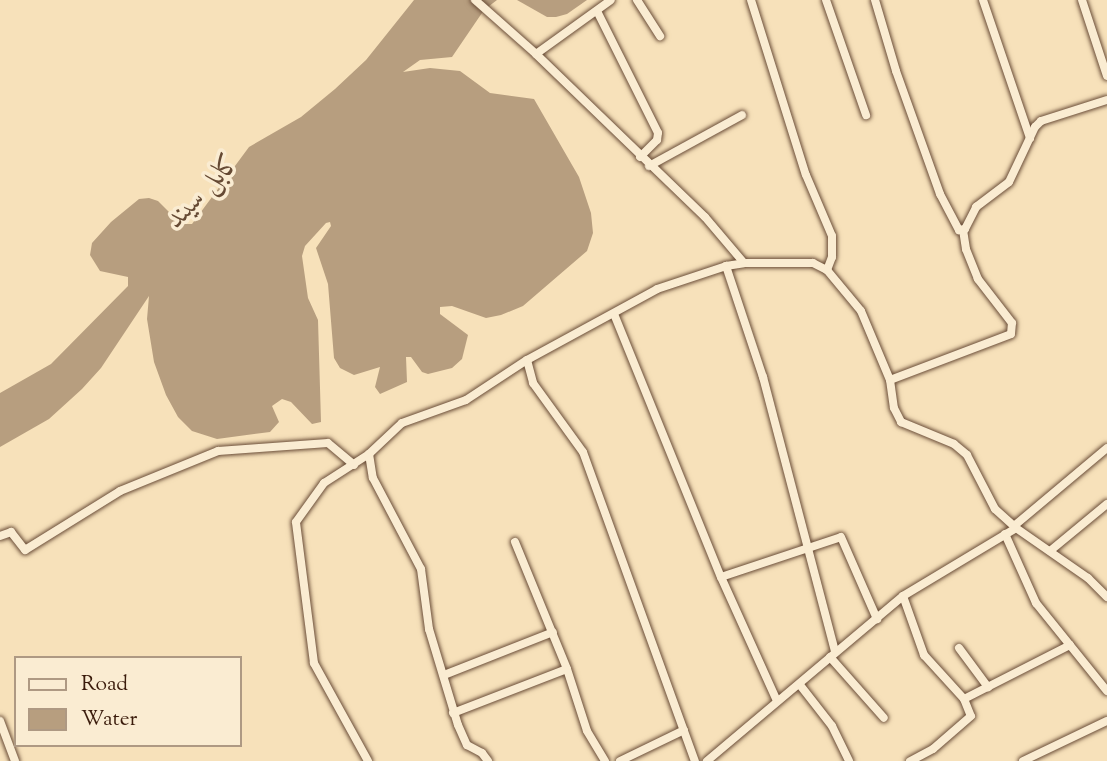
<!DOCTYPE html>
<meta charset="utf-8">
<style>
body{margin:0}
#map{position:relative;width:1107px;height:761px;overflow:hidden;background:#f7e1ba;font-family:"Sorts Mill Goudy",Amiri,serif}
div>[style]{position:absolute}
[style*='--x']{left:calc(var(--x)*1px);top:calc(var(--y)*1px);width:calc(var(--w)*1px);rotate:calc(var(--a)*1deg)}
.water>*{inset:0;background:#b79e7f}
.roads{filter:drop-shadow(0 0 2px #6a4d38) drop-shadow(0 0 2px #6a4d38)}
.street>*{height:8px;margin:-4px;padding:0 4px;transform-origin:4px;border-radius:4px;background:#faecd2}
span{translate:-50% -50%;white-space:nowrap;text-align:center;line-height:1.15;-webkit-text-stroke:7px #faecd2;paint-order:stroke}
.water-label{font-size:28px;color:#664a34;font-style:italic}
.legend{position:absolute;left:14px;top:656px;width:228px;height:91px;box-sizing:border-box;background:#faecd2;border:2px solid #ae9983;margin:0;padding:9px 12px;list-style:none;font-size:21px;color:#3b1c0c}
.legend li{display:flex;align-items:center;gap:14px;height:35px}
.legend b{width:35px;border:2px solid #ae9983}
</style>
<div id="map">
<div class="water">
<i style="clip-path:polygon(414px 0,497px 0,484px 10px,452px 57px,420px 60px,403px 72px,430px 68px,460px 71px,490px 93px,534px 99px,579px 177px,591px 213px,593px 233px,587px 251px,523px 306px,501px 315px,486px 318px,452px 306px,440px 307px,440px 314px,468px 335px,462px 359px,452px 368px,428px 374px,422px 372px,411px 357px,406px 357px,407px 382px,380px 394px,375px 387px,380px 367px,354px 375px,340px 368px,334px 358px,328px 284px,316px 248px,331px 226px,330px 222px,326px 223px,305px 246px,302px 256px,308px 298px,318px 320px,321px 422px,312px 424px,291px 402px,282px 399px,272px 406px,279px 422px,270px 432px,217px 439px,192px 431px,178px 417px,166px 395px,154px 362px,147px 319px,149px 296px,101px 368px,82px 389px,49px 419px,0 447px,0 393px,51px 364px,128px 286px,128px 277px,100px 271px,90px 255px,92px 243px,111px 222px,139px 199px,149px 198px,158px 201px,181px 224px,192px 224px,249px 147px,301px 117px,335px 89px,366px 60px)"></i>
<i style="clip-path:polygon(517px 0,587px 0,567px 14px,556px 17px,547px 17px)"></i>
</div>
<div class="roads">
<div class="street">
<i style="--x:475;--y:0;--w:81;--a:41.5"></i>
<i style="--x:536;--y:54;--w:235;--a:44"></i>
<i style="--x:705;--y:217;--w:60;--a:49.7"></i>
<i style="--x:744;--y:263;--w:69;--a:0"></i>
<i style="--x:813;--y:263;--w:16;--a:27"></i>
<i style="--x:827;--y:270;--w:53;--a:50.3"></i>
<i style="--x:861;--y:311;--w:75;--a:67.2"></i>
<i style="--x:890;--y:380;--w:28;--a:82"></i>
<i style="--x:894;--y:408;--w:16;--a:63"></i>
<i style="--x:901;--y:422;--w:57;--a:22.5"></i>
<i style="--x:954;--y:444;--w:17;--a:40"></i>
<i style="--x:967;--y:455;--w:61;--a:62.6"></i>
<i style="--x:995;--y:509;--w:28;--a:42"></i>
<i style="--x:1016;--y:528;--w:88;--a:34.8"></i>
<i style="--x:1088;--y:578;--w:27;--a:45"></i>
<i style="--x:637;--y:0;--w:43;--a:57.4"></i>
<i style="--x:751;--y:0;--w:183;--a:72.6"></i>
<i style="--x:806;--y:175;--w:66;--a:66.9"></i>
<i style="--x:832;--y:236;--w:21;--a:90"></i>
<i style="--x:832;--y:257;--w:14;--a:111"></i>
<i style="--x:826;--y:0;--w:122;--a:70.8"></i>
<i style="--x:875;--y:0;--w:74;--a:73.5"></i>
<i style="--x:896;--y:71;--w:131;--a:70.3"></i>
<i style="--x:940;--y:194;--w:41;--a:62.2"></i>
<i style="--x:959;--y:230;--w:6;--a:-9"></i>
<i style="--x:965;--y:229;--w:25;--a:-63"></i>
<i style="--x:976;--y:207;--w:41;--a:-37.1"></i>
<i style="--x:1009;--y:182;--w:61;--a:-64.7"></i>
<i style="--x:1035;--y:127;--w:8;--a:-45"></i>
<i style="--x:1041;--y:121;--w:69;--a:-17.7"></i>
<i style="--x:983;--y:0;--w:146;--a:71.2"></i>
<i style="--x:1082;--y:0;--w:80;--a:71.8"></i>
<i style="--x:597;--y:11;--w:136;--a:63.4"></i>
<i style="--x:658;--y:133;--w:7;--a:98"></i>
<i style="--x:657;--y:140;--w:24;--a:135"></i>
<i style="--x:536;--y:54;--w:92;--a:-35.8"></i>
<i style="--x:649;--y:166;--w:106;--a:-28.7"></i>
<i style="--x:726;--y:266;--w:117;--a:71.6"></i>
<i style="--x:763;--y:377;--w:283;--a:75.3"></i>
<i style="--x:614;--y:314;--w:284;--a:67.9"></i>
<i style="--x:721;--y:577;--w:136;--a:65.7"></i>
<i style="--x:527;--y:360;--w:24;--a:75"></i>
<i style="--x:533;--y:383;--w:85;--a:54.1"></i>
<i style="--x:583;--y:452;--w:329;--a:70.1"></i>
<i style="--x:890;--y:380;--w:129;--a:-20.8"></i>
<i style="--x:1011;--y:334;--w:11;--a:-85"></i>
<i style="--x:1012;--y:323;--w:56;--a:-127.7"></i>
<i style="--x:978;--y:279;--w:32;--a:-112"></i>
<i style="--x:966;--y:249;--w:18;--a:-99"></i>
<i style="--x:369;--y:454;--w:24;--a:81"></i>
<i style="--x:373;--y:478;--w:103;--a:62.2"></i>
<i style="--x:421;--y:569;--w:61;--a:82.4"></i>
<i style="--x:429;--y:629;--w:100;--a:73.2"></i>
<i style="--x:458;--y:725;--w:22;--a:66"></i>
<i style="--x:467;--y:745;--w:17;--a:28"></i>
<i style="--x:482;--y:753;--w:10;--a:53"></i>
<i style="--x:1014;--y:526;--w:121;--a:-40"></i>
<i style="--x:1005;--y:534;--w:76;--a:65.8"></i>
<i style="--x:1036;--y:603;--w:113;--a:51.1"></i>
<i style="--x:0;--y:536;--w:12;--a:-20"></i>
<i style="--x:11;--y:532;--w:23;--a:52"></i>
<i style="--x:25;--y:550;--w:112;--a:-31.8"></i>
<i style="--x:120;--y:491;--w:106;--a:-22.2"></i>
<i style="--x:218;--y:451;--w:110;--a:-4.2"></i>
<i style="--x:328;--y:443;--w:34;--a:40"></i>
<i style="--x:515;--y:542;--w:137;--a:67.7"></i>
<i style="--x:567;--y:669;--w:65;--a:72.1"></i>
<i style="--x:587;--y:731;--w:35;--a:59"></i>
<i style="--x:1050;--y:551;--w:74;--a:-39.5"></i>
<i style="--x:721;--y:577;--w:126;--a:-18.4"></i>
<i style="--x:841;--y:537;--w:90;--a:66.3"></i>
<i style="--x:903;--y:596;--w:63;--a:70.4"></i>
<i style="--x:924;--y:655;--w:59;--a:47.7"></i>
<i style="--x:964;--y:699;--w:18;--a:68"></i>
<i style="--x:971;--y:716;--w:50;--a:139"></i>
<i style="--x:933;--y:749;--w:26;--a:152"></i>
<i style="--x:959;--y:648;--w:49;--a:53.4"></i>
<i style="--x:830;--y:657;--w:81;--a:48.5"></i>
<i style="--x:444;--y:675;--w:117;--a:-21.5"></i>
<i style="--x:800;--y:685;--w:52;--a:52"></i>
<i style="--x:832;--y:726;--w:39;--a:64"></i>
<i style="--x:964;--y:699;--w:119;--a:-27"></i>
<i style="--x:453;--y:713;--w:122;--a:-21.1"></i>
<i style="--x:0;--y:721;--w:43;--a:69.4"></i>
<i style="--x:368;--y:761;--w:112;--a:-118.9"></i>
<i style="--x:314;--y:663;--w:142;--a:-97.3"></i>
<i style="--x:296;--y:522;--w:48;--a:-54.3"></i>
<i style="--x:324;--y:483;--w:54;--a:-32.8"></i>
<i style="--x:369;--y:454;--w:45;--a:-43.2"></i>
<i style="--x:402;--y:423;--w:68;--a:-19.8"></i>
<i style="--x:466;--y:400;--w:73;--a:-33.3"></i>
<i style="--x:527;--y:360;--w:148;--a:-28.6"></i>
<i style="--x:657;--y:289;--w:73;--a:-18.4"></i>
<i style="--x:726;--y:266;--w:18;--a:-9"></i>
<i style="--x:620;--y:761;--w:71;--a:-25.8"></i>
<i style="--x:707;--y:761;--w:256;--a:-40.1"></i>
<i style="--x:903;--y:596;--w:132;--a:-31"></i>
<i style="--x:1023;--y:761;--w:93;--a:-25.5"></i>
</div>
</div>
<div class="water-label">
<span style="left:204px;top:191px;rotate:-46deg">کابل سيند</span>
</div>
<ul class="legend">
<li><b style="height:9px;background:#faecd2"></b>Road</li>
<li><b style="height:19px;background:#b79e7f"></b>Water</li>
</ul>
</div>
